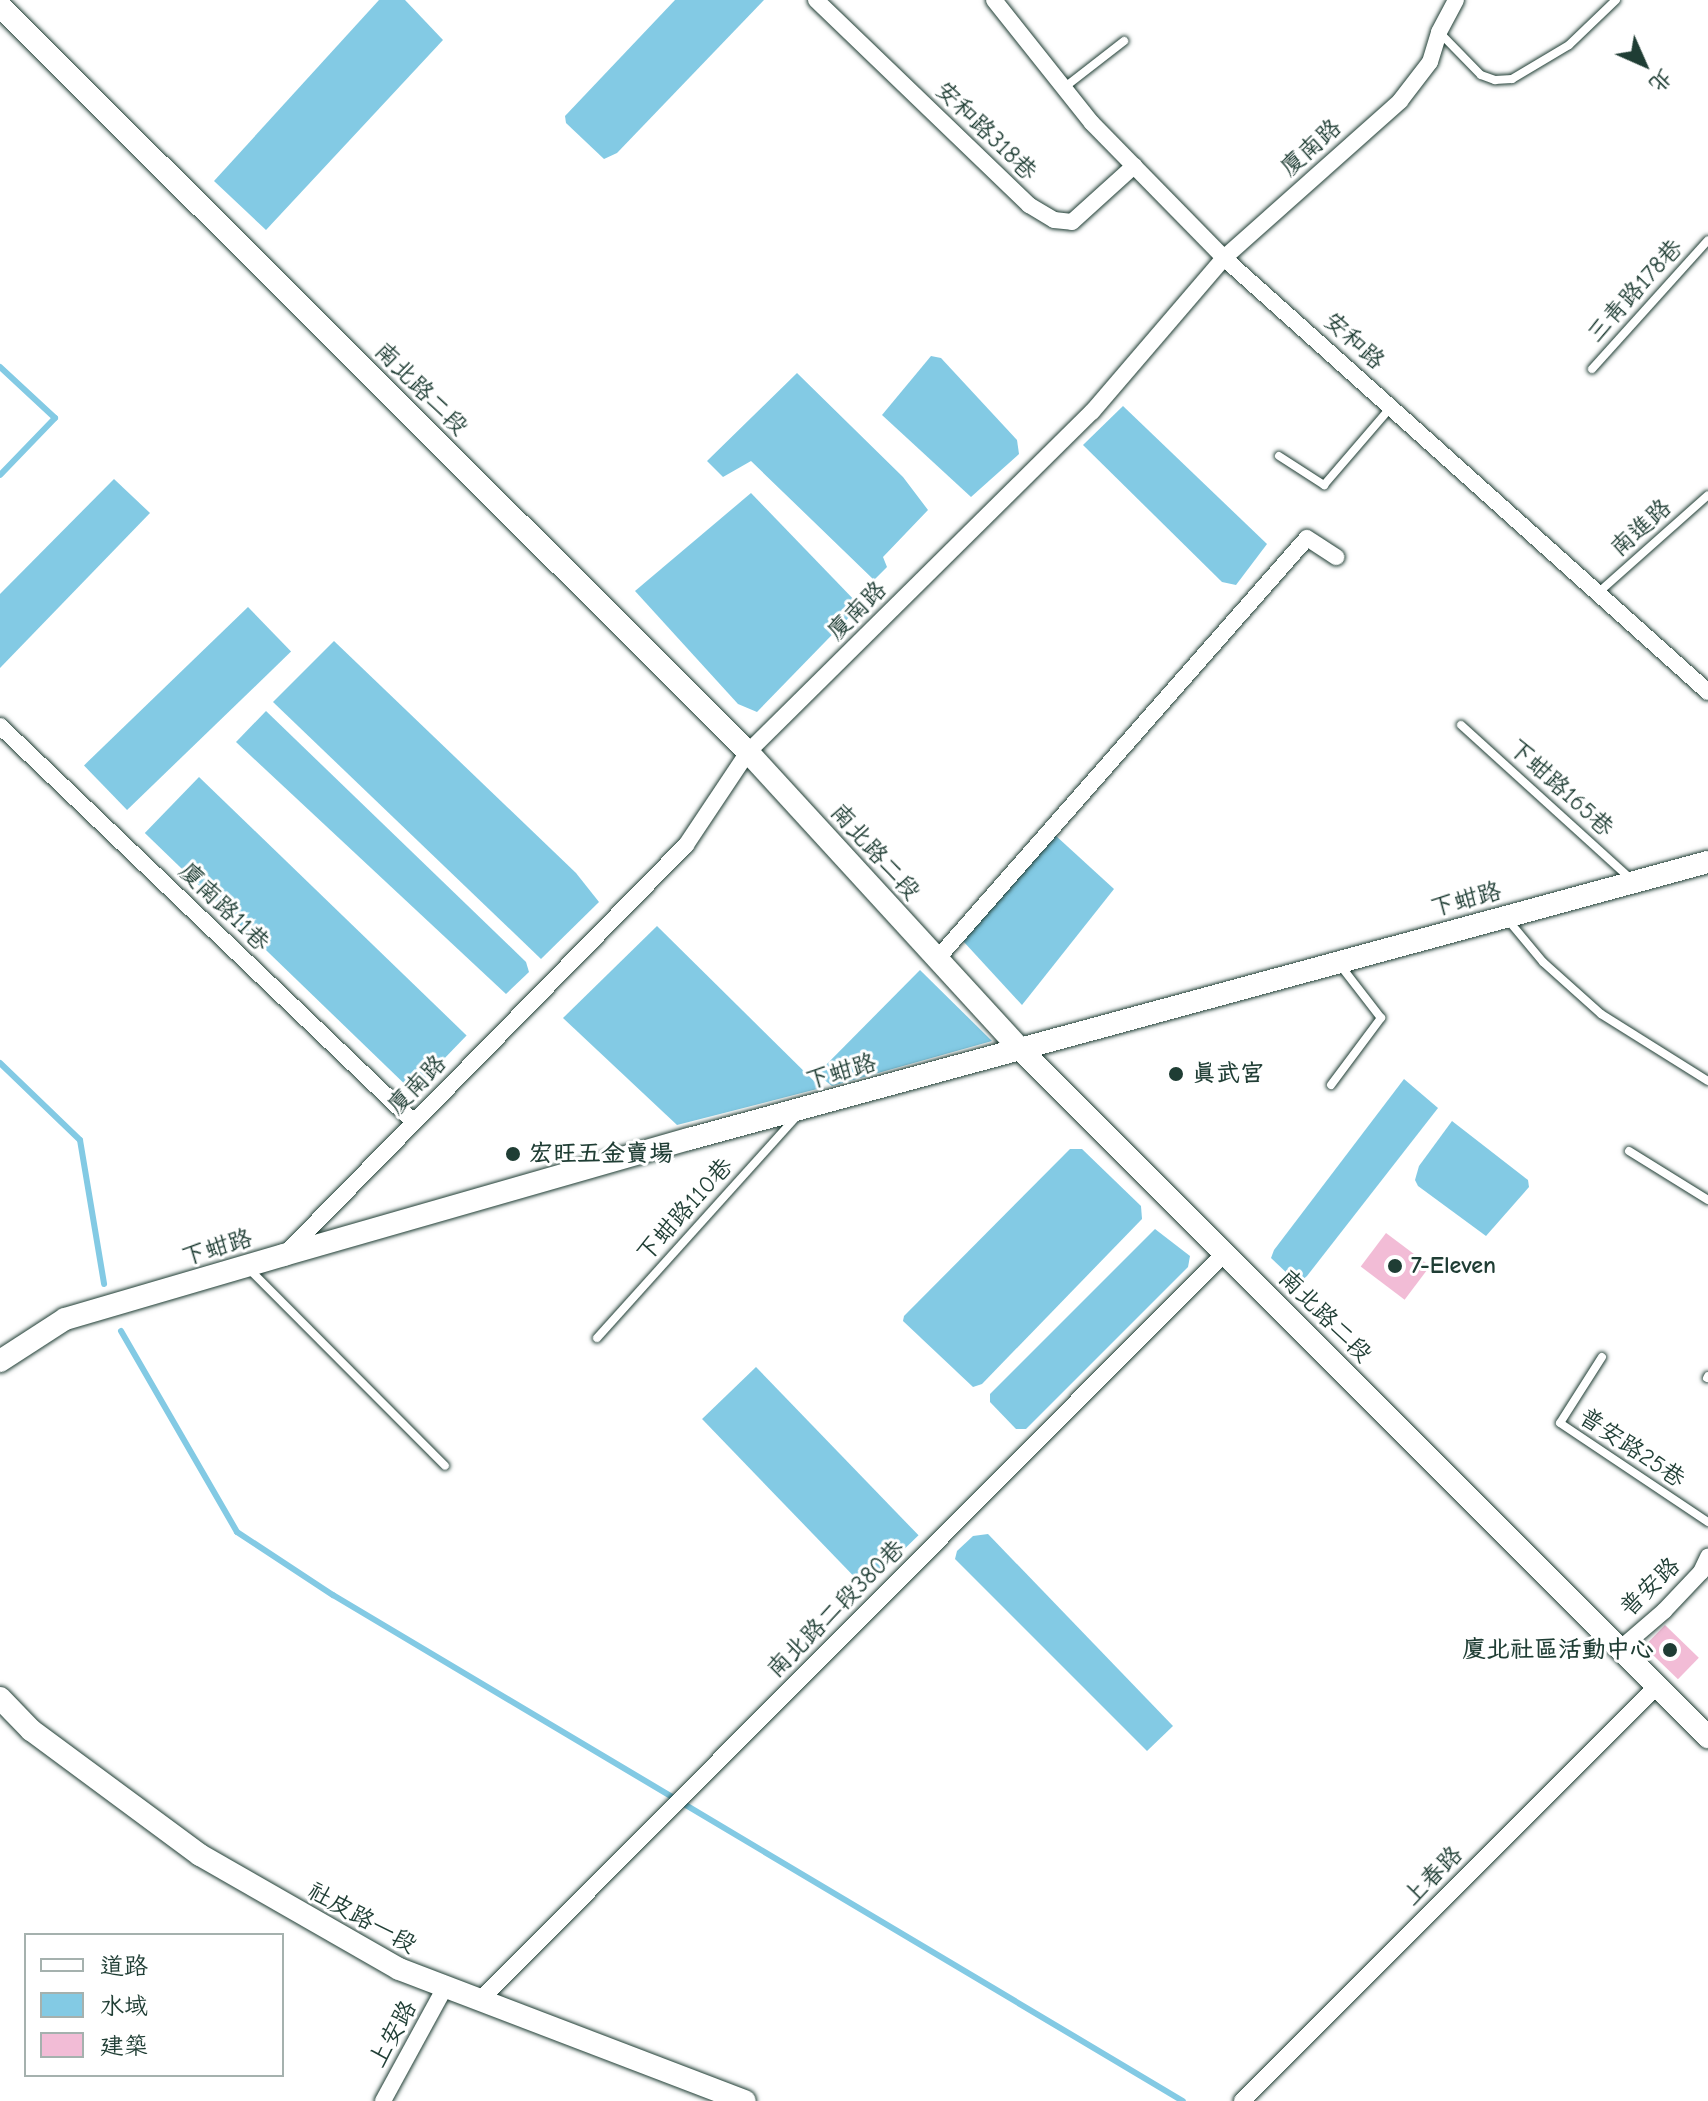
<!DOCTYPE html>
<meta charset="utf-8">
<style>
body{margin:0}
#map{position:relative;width:1708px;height:2101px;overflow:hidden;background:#fff;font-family:"Comic Neue","LXGW WenKai TC",sans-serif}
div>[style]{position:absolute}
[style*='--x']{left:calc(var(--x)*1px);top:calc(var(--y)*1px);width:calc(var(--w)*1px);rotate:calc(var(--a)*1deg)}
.water>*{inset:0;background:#83cae4;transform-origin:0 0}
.stream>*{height:6px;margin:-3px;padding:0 3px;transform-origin:3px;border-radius:3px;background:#83cae4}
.building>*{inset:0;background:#f2bcd6;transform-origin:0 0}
.roads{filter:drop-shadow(0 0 2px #1f3d34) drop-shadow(0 0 2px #1f3d34)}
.lane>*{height:8px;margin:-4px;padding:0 4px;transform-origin:4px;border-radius:4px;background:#fff}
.street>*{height:16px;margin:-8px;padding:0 8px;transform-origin:8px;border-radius:8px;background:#fff}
.secondary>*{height:22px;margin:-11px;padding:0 11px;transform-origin:11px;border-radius:11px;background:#fff}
.dots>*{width:22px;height:22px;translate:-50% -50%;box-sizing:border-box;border:4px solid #fff;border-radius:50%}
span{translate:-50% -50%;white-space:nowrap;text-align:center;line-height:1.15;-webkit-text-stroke:6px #fff;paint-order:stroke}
.street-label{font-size:24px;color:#1f3d34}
.poi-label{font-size:24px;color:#1f3d34;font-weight:700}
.left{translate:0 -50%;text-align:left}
.right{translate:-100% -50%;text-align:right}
.legend{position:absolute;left:24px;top:1933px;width:260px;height:144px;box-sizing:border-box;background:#fff;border:2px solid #a5b1ae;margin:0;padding:10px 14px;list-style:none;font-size:24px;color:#1f3d34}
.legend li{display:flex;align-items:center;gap:16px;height:40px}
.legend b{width:40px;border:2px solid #a5b1ae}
.north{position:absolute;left:1604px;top:24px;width:80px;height:80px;-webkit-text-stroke:6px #fff;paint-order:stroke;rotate:135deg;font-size:22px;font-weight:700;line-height:32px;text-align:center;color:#1f3d34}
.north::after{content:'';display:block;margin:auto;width:28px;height:36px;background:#1f3d34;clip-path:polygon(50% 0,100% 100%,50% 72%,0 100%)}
</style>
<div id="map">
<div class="water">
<i style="clip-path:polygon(379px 0,405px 0,443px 40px,266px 230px,214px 181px)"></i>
<i style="clip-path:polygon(675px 0,764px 0,617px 153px,604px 159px,566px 123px,565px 116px)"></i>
<i style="clip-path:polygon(931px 356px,941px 358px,1017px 440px,1019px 454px,971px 497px,882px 415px)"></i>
<i style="clip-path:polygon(797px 373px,903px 477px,928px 510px,883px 557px,887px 567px,874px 580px,751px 461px,723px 477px,707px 461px)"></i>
<i style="clip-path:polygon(1123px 406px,1267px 544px,1236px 585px,1222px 582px,1083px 445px)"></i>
<i style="clip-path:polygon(114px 479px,150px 513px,0 668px,0 594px)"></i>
<i style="clip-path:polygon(751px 493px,860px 606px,757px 712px,738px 704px,635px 591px)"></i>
<i style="left:248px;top:607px;width:62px;height:228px;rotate:46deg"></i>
<i style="clip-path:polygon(334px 641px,576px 873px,599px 902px,541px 959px,273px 702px)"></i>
<i style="clip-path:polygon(266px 711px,526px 962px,529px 972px,506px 994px,236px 742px)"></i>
<i style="left:199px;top:777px;width:372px;height:78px;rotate:44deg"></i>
<i style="clip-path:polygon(1055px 835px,1114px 889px,1022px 1005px,963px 941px)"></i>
<i style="clip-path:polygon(657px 926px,821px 1088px,677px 1125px,563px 1018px)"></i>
<i style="clip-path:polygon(920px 970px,992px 1041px,832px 1086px,817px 1074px)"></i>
<i style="clip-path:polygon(1404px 1079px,1438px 1108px,1307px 1276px,1300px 1282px,1291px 1277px,1271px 1258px,1274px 1250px)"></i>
<i style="clip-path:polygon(1452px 1121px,1528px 1180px,1529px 1187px,1486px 1236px,1418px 1186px,1415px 1180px,1419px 1166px)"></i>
<i style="clip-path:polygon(1070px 1149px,1082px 1149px,1141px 1206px,1142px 1219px,982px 1384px,973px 1387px,903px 1321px,904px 1316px)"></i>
<i style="clip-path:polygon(1155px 1229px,1190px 1256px,1188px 1267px,1026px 1429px,1016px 1429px,990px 1402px,990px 1394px)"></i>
<i style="left:756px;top:1367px;width:234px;height:75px;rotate:46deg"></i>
<i style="clip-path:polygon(988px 1534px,1173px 1726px,1147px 1751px,955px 1559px,957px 1551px,973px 1536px)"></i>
</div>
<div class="stream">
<i style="--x:0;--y:367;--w:75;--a:42.8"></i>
<i style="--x:55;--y:418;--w:79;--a:134"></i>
<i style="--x:0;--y:1063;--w:111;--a:43.9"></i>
<i style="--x:80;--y:1140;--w:146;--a:80.5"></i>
<i style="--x:121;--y:1331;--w:232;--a:60"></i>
<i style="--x:237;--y:1532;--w:115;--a:33.3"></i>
<i style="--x:333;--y:1595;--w:989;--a:30.77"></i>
</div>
<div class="building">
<i style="left:1386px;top:1233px;width:55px;height:42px;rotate:37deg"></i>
<i style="left:1665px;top:1625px;width:47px;height:30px;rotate:44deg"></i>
</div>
<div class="roads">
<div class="lane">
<i style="--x:1439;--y:32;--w:60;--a:45.7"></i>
<i style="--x:1481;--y:75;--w:15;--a:20"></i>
<i style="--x:1495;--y:80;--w:17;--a:-3"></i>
<i style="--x:1512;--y:79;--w:66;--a:-30.8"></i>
<i style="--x:1569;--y:45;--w:65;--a:-43.8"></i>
<i style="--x:1065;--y:87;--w:75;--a:-37.9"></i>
<i style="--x:1592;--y:369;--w:173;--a:-48"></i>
<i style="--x:1279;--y:456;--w:54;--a:32.8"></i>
<i style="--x:1324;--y:485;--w:103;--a:-49.3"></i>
<i style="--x:1600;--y:591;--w:144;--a:-41.6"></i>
<i style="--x:1461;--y:725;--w:232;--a:42.2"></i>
<i style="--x:1508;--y:920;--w:55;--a:50.2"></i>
<i style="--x:1543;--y:962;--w:78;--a:41.9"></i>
<i style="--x:1601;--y:1014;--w:126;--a:32.1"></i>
<i style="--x:1331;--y:1085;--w:84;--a:-53.3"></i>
<i style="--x:1381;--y:1018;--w:67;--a:-127.7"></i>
<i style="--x:1629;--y:1151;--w:93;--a:31.8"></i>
<i style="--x:248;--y:1268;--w:279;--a:45.1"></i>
<i style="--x:597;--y:1338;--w:299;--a:-48"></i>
<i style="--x:1602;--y:1357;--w:78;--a:122.5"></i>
<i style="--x:1560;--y:1423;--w:178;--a:33.8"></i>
<i style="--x:1707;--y:1378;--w:2;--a:-63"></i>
</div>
<div class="street">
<i style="--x:816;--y:0;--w:296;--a:43.9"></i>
<i style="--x:1029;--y:205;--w:29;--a:31"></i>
<i style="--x:1054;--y:220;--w:18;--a:6"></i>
<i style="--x:1072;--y:222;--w:84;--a:-42.1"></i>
<i style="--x:994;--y:0;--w:157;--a:51.5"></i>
<i style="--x:1092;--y:123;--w:189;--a:45.6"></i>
<i style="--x:1224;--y:258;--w:650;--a:41.88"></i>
<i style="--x:0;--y:726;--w:573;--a:43.73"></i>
<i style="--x:937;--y:959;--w:560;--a:-48.69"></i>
<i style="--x:1307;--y:538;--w:35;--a:33"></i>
<i style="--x:285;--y:1254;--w:573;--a:-45.57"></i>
<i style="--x:686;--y:845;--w:112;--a:-56.3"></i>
<i style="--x:748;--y:752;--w:484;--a:-44.7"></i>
<i style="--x:1092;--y:412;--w:203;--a:-49.4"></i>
<i style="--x:1224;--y:258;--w:236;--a:-41.7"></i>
<i style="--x:1400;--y:101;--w:49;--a:-52.4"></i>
<i style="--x:1430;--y:62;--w:31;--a:-73"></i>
<i style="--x:1439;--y:32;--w:36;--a:-62"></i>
<i style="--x:1621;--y:1648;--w:57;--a:-40.7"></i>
<i style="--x:1664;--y:1611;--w:54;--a:-46.5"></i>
<i style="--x:1701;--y:1572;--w:17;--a:-65"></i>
<i style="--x:480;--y:2000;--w:1055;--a:-45.08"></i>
<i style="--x:383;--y:2101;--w:128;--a:-61.4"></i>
<i style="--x:1242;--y:2101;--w:588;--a:-45"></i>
</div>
<div class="secondary">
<i style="--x:0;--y:6;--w:1056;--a:44.92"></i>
<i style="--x:748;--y:752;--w:404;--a:47.5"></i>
<i style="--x:1021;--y:1050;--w:972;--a:45"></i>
<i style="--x:0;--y:1361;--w:77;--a:-32.9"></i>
<i style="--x:65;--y:1319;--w:228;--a:-16.3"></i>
<i style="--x:284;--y:1255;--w:421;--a:-16"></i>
<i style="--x:689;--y:1139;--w:1056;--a:-15.21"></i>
<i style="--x:0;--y:1698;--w:45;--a:45.9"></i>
<i style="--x:31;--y:1730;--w:210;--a:36.5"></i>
<i style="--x:200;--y:1855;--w:229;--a:29.8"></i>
<i style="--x:399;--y:1969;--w:370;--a:20.9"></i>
</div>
</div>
<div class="dots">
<i style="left:1176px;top:1074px;background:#1f3d34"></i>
<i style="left:513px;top:1154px;background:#1f3d34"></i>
<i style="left:1395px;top:1266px;background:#1f3d34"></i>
<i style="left:1670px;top:1650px;background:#1f3d34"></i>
</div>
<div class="street-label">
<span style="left:986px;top:131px;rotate:44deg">安和路318巷</span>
<span style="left:1311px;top:148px;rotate:-42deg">廈南路</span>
<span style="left:1635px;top:291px;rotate:-48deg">三青路178巷</span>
<span style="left:1354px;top:341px;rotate:42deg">安和路</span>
<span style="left:421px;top:389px;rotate:45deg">南北路二段</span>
<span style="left:1641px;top:528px;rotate:-42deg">南進路</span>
<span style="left:857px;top:611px;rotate:-45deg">廈南路</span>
<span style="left:1561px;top:788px;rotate:42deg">下蚶路165巷</span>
<span style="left:875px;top:852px;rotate:48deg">南北路二段</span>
<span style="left:1466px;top:900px;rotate:-15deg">下蚶路</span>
<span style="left:224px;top:907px;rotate:44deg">廈南路11巷</span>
<span style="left:841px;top:1072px;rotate:-16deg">下蚶路</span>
<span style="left:417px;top:1085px;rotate:-46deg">廈南路</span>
<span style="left:685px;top:1210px;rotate:-48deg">下蚶路110巷</span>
<span style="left:217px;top:1248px;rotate:-17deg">下蚶路</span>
<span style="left:1325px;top:1316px;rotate:45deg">南北路二段</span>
<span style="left:1632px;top:1448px;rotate:34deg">普安路25巷</span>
<span style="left:1650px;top:1587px;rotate:-44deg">普安路</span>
<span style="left:836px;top:1609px;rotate:-45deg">南北路二段380巷</span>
<span style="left:1433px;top:1876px;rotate:-45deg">上春路</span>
<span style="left:362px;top:1918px;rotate:29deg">社皮路一段</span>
<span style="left:393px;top:2034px;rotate:-61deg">上安路</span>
</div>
<div class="poi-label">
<span class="left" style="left:1192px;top:1074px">真武宮</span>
<span class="left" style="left:529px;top:1154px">宏旺五金賣場</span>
<span class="left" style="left:1411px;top:1266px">7-Eleven</span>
<span class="right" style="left:1654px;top:1650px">廈北社區活動中心</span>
</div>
<ul class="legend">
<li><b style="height:10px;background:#fff"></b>道路</li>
<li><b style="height:22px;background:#83cae4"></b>水域</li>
<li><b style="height:22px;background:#f2bcd6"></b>建築</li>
</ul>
<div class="north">北</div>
</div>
